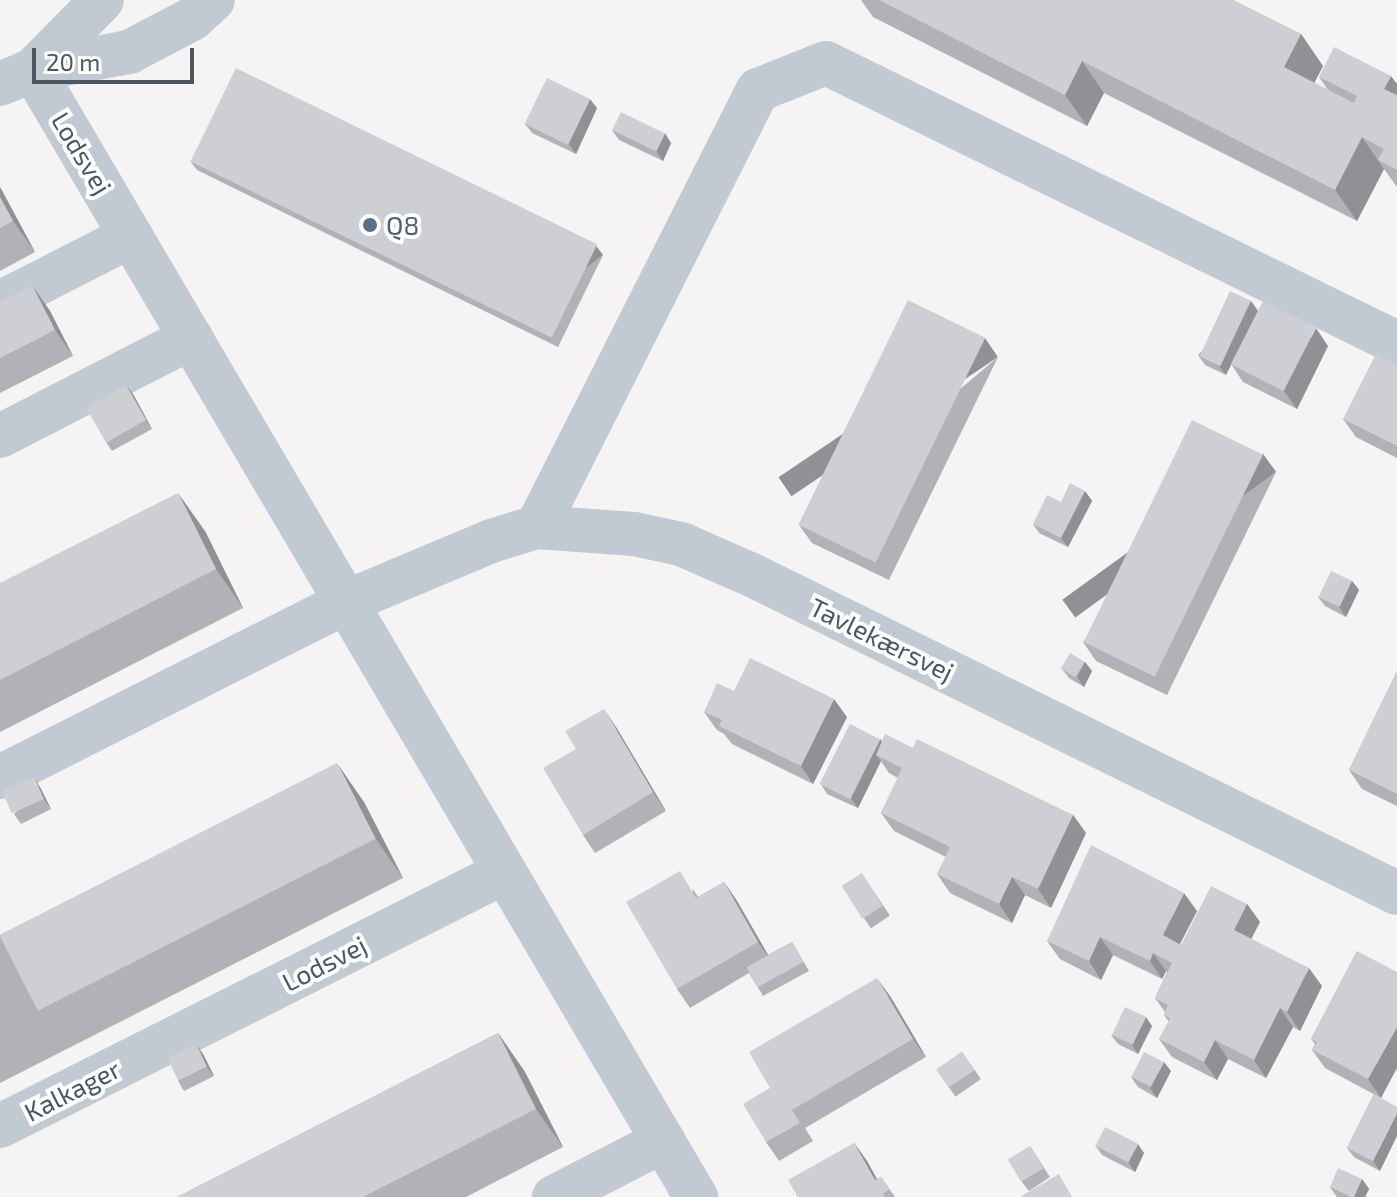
<!DOCTYPE html>
<meta charset="utf-8">
<style>
body{margin:0}
#map{position:relative;width:1397px;height:1197px;overflow:hidden;background:#f5f3f3;font-family:"Exo 2",sans-serif}
div>[style]{position:absolute}
[style*='--x']{left:calc(var(--x)*1px);top:calc(var(--y)*1px);width:calc(var(--w)*1px);rotate:calc(var(--a)*1deg)}
.minor>*{height:44px;margin:-22px;padding:0 22px;transform-origin:22px;border-radius:22px;background:#c1cad2}
.wall>*{inset:0;background:#b0b2b7;transform-origin:0 0}
.shaded-wall>*{inset:0;background:#909195;transform-origin:0 0}
.building>*{inset:0;background:#cdcfd5;transform-origin:0 0}
.dots>*{width:22px;height:22px;translate:-50% -50%;box-sizing:border-box;border:4px solid #fff;border-radius:50%}
span{translate:-50% -50%;white-space:nowrap;text-align:center;line-height:1.15;-webkit-text-stroke:8px #fff;paint-order:stroke}
.street-label{font-size:26px;color:#4a5661}
.service-label{font-size:26px;color:#4e5e75}
.left{translate:0 -50%;text-align:left}
.scale{position:absolute;left:32px;top:48px;width:162px;height:36px;box-sizing:border-box;border:4px solid #4a5661;border-top:0;padding-left:10px;font-size:24px;line-height:28px;white-space:nowrap;color:#4a5661;-webkit-text-stroke:6px #fff;paint-order:stroke}
</style>
<div id="map">
<div class="minor">
<i style="--x:33;--y:70;--w:1308;--a:59.53"></i>
<i style="--x:33;--y:70;--w:98;--a:-45.4"></i>
<i style="--x:0;--y:84;--w:36;--a:-23"></i>
<i style="--x:33;--y:70;--w:98;--a:-10.6"></i>
<i style="--x:129;--y:52;--w:71;--a:-27.6"></i>
<i style="--x:192;--y:19;--w:28;--a:-42"></i>
<i style="--x:0;--y:303;--w:147;--a:-27.1"></i>
<i style="--x:0;--y:436;--w:215;--a:-27.2"></i>
<i style="--x:537;--y:527;--w:490;--a:-63.2"></i>
<i style="--x:758;--y:90;--w:73;--a:-21.7"></i>
<i style="--x:826;--y:63;--w:636;--a:26.12"></i>
<i style="--x:0;--y:777;--w:388;--a:-26.8"></i>
<i style="--x:346;--y:602;--w:157;--a:-22.8"></i>
<i style="--x:491;--y:541;--w:48;--a:-16.9"></i>
<i style="--x:537;--y:527;--w:97;--a:4.1"></i>
<i style="--x:634;--y:534;--w:48;--a:12"></i>
<i style="--x:681;--y:544;--w:77;--a:23.6"></i>
<i style="--x:752;--y:575;--w:719;--a:26.24"></i>
<i style="--x:0;--y:1126;--w:565;--a:-26.7"></i>
<i style="--x:554;--y:1197;--w:123;--a:-27.2"></i>
</div>
<div class="wall">
<i style="clip-path:polygon(861px 0,1233px 0,1301px 34px,1323px 66px,1314px 83px,1328px 90px,1319px 77px,1397px 84px,1397px 187px,1384px 169px,1357px 221px,1104px 93px,1087px 126px,873px 17px)"></i>
<i style="clip-path:polygon(597px 108px,576px 154px,532px 133px,525px 124px)"></i>
<i style="clip-path:polygon(612px 130px,671px 143px,663px 161px,619px 140px)"></i>
<i style="clip-path:polygon(190px 161px,596px 246px,603px 255px,558px 347px,197px 170px)"></i>
<i style="clip-path:polygon(0 187px,35px 252px,0 271px)"></i>
<i style="clip-path:polygon(32px 285px,50px 311px,73px 356px,0 393px,0 301px)"></i>
<i style="clip-path:polygon(1251px 301px,1258px 311px,1328px 346px,1297px 409px,1243px 382px,1231px 364px,1226px 375px,1205px 365px,1198px 355px)"></i>
<i style="clip-path:polygon(998px 357px,889px 580px,812px 543px,799px 525px)"></i>
<i style="clip-path:polygon(1397px 365px,1397px 458px,1356px 437px,1343px 419px)"></i>
<i style="clip-path:polygon(133px 394px,152px 429px,112px 451px,106px 442px)"></i>
<i style="clip-path:polygon(1263px 454px,1276px 472px,1167px 695px,1096px 661px,1083px 642px)"></i>
<i style="clip-path:polygon(1085px 491px,1092px 501px,1068px 547px,1039px 533px,1033px 524px,1061px 502px)"></i>
<i style="clip-path:polygon(205px 531px,243px 608px,0 732px,0 583px)"></i>
<i style="clip-path:polygon(1352px 581px,1359px 590px,1346px 617px,1325px 606px,1318px 597px)"></i>
<i style="clip-path:polygon(1085px 662px,1092px 671px,1084px 687px,1069px 678px,1062px 669px)"></i>
<i style="clip-path:polygon(1397px 671px,1397px 806px,1362px 789px,1349px 770px)"></i>
<i style="clip-path:polygon(734px 691px,847px 717px,813px 784px,732px 744px,724px 734px,717px 730px,704px 712px)"></i>
<i style="clip-path:polygon(616px 727px,666px 811px,595px 853px,583px 835px)"></i>
<i style="clip-path:polygon(880px 739px,882px 742px,913px 748px,1073px 815px,1086px 833px,1051px 908px,1025px 895px,1012px 923px,950px 893px,937px 874px,946px 857px,894px 831px,881px 813px,898px 778px,889px 773px,881px 761px,858px 808px,827px 794px,821px 784px)"></i>
<i style="clip-path:polygon(40px 787px,51px 809px,21px 824px,14px 814px)"></i>
<i style="clip-path:polygon(364px 802px,403px 878px,0 1083px,0 936px)"></i>
<i style="left:862px;top:874px;width:50px;height:23px;rotate:56deg"></i>
<i style="clip-path:polygon(724px 882px,737px 901px,768px 955px,792px 942px,809px 971px,763px 996px,749px 973px,690px 1008px,677px 989px,693px 889px,698px 897px)"></i>
<i style="clip-path:polygon(1247px 904px,1260px 922px,1251px 939px,1322px 986px,1300px 1031px,1293px 1027px,1266px 1078px,1228px 1059px,1217px 1080px,1172px 1057px,1159px 1039px,1169px 1022px,1164px 1015px,1165px 1012px,1155px 998px,1167px 972px,1166px 971px,1162px 979px,1113px 955px,1101px 980px,1060px 959px,1047px 941px,1197px 911px,1180px 944px,1181px 945px)"></i>
<i style="clip-path:polygon(1357px 951px,1381px 1098px,1325px 1068px,1312px 1050px,1315px 1044px,1311px 1039px)"></i>
<i style="clip-path:polygon(890px 996px,926px 1057px,805px 1128px,813px 1141px,779px 1161px,766px 1142px,770px 1088px)"></i>
<i style="clip-path:polygon(1152px 1026px,1138px 1054px,1118px 1044px,1111px 1035px)"></i>
<i style="clip-path:polygon(498px 1033px,525px 1072px,563px 1147px,466px 1197px,177px 1197px)"></i>
<i style="left:962px;top:1052px;width:33px;height:31px;rotate:55deg"></i>
<i style="clip-path:polygon(203px 1054px,214px 1076px,184px 1091px,178px 1081px)"></i>
<i style="clip-path:polygon(1171px 1071px,1157px 1098px,1138px 1087px,1131px 1077px)"></i>
<i style="clip-path:polygon(1374px 1094px,1380px 1171px,1354px 1157px,1347px 1148px)"></i>
<i style="clip-path:polygon(854px 1143px,867px 1161px,877px 1179px,881px 1177px,895px 1197px,798px 1197px)"></i>
<i style="clip-path:polygon(1095px 1145px,1144px 1153px,1135px 1172px,1102px 1155px)"></i>
<i style="clip-path:polygon(1030px 1146px,1050px 1177px,1029px 1191px,1022px 1182px)"></i>
<i style="clip-path:polygon(1362px 1179px,1369px 1189px,1365px 1197px,1337px 1197px,1330px 1187px)"></i>
</div>
<div class="shaded-wall">
<i style="clip-path:polygon(1301px 34px,1323px 66px,1306px 99px,1284px 67px)"></i>
<i style="clip-path:polygon(1082px 61px,1104px 93px,1087px 126px,1065px 95px)"></i>
<i style="clip-path:polygon(1391px 76px,1397px 84px,1397px 107px,1384px 89px)"></i>
<i style="clip-path:polygon(590px 99px,597px 108px,576px 154px,569px 144px)"></i>
<i style="clip-path:polygon(665px 133px,671px 143px,663px 161px,656px 151px)"></i>
<i style="clip-path:polygon(1362px 137px,1384px 169px,1357px 221px,1335px 190px)"></i>
<i style="clip-path:polygon(0 187px,35px 252px,13px 221px,0 197px)"></i>
<i style="left:596px;top:246px;width:11px;height:102px;rotate:52deg"></i>
<i style="clip-path:polygon(32px 285px,50px 311px,73px 356px,55px 330px)"></i>
<i style="clip-path:polygon(1251px 301px,1258px 311px,1226px 375px,1219px 366px)"></i>
<i style="clip-path:polygon(1316px 328px,1328px 346px,1297px 409px,1284px 391px)"></i>
<i style="left:985px;top:338px;width:23px;height:249px;rotate:56deg"></i>
<i style="clip-path:polygon(126px 385px,133px 394px,152px 429px,146px 420px)"></i>
<i style="left:1263px;top:454px;width:22px;height:248px;rotate:54deg"></i>
<i style="clip-path:polygon(1085px 491px,1092px 501px,1068px 547px,1061px 538px)"></i>
<i style="clip-path:polygon(178px 493px,205px 531px,243px 608px,216px 569px)"></i>
<i style="clip-path:polygon(1352px 581px,1359px 590px,1346px 617px,1339px 607px)"></i>
<i style="clip-path:polygon(1085px 662px,1092px 671px,1084px 687px,1077px 677px)"></i>
<i style="clip-path:polygon(834px 699px,847px 717px,813px 784px,801px 766px)"></i>
<i style="clip-path:polygon(604px 709px,616px 727px,666px 811px,653px 792px)"></i>
<i style="clip-path:polygon(880px 739px,887px 749px,876px 755px,881px 761px,858px 808px,851px 799px)"></i>
<i style="clip-path:polygon(337px 763px,364px 802px,403px 878px,376px 839px)"></i>
<i style="clip-path:polygon(34px 777px,40px 787px,51px 809px,44px 799px)"></i>
<i style="clip-path:polygon(1073px 815px,1086px 833px,1051px 908px,1038px 889px)"></i>
<i style="clip-path:polygon(1012px 877px,1025px 895px,1012px 923px,999px 904px)"></i>
<i style="clip-path:polygon(724px 882px,737px 901px,771px 960px,758px 942px)"></i>
<i style="clip-path:polygon(1184px 893px,1197px 911px,1175px 953px,1163px 935px)"></i>
<i style="clip-path:polygon(1247px 904px,1260px 922px,1246px 949px,1234px 930px)"></i>
<i style="clip-path:polygon(1100px 937px,1113px 955px,1101px 980px,1089px 961px)"></i>
<i style="clip-path:polygon(1153px 953px,1166px 971px,1162px 979px,1150px 961px)"></i>
<i style="clip-path:polygon(1309px 968px,1322px 986px,1300px 1031px,1287px 1012px)"></i>
<i style="clip-path:polygon(877px 978px,890px 996px,926px 1057px,913px 1039px)"></i>
<i style="clip-path:polygon(1280px 1008px,1293px 1027px,1266px 1078px,1254px 1060px)"></i>
<i style="clip-path:polygon(1146px 1017px,1152px 1026px,1138px 1054px,1132px 1045px)"></i>
<i style="clip-path:polygon(1397px 1027px,1397px 1068px,1381px 1098px,1368px 1079px)"></i>
<i style="clip-path:polygon(498px 1033px,525px 1072px,563px 1147px,536px 1109px)"></i>
<i style="clip-path:polygon(1215px 1040px,1228px 1059px,1217px 1080px,1204px 1062px)"></i>
<i style="clip-path:polygon(196px 1044px,203px 1054px,214px 1076px,207px 1067px)"></i>
<i style="clip-path:polygon(1164px 1062px,1171px 1071px,1157px 1098px,1150px 1088px)"></i>
<i style="clip-path:polygon(1397px 1113px,1397px 1136px,1380px 1171px,1373px 1161px)"></i>
<i style="clip-path:polygon(854px 1143px,867px 1161px,884px 1192px,875px 1180px)"></i>
<i style="clip-path:polygon(1138px 1144px,1144px 1153px,1135px 1172px,1128px 1162px)"></i>
<i style="clip-path:polygon(1362px 1179px,1369px 1189px,1365px 1197px,1354px 1197px)"></i>
</div>
<div class="building">
<i style="clip-path:polygon(879px 0,1233px 0,1301px 34px,1284px 67px,1354px 103px,1357px 96px,1319px 77px,1334px 47px,1391px 76px,1384px 89px,1397px 95px,1397px 170px,1378px 160px,1384px 149px,1362px 137px,1335px 190px,1082px 61px,1065px 95px)"></i>
<i style="left:236px;top:68px;width:402px;height:104px;rotate:26deg"></i>
<i style="left:547px;top:78px;width:48px;height:51px;rotate:26deg"></i>
<i style="left:621px;top:112px;width:49px;height:20px;rotate:26deg"></i>
<i style="clip-path:polygon(0 197px,13px 221px,0 228px)"></i>
<i style="clip-path:polygon(32px 285px,55px 330px,0 358px,0 301px)"></i>
<i style="left:1230px;top:291px;width:23px;height:72px;rotate:25deg"></i>
<i style="left:908px;top:300px;width:86px;height:250px;rotate:26deg"></i>
<i style="left:1263px;top:301px;width:59px;height:71px;rotate:27deg"></i>
<i style="clip-path:polygon(1376px 354px,1397px 365px,1397px 446px,1343px 419px)"></i>
<i style="left:126px;top:385px;width:40px;height:46px;rotate:60deg"></i>
<i style="left:1192px;top:420px;width:79px;height:247px;rotate:26deg"></i>
<i style="clip-path:polygon(1070px 483px,1085px 491px,1061px 538px,1033px 524px,1047px 495px,1061px 502px)"></i>
<i style="clip-path:polygon(178px 493px,216px 569px,0 680px,0 583px)"></i>
<i style="left:1331px;top:571px;width:23px;height:29px;rotate:25deg"></i>
<i style="left:1070px;top:653px;width:17px;height:18px;rotate:31deg"></i>
<i style="clip-path:polygon(750px 658px,834px 699px,801px 766px,719px 726px,722px 720px,704px 712px,717px 683px,734px 691px)"></i>
<i style="clip-path:polygon(1397px 671px,1397px 794px,1349px 770px)"></i>
<i style="clip-path:polygon(604px 709px,653px 792px,583px 835px,543px 768px,576px 749px,565px 731px)"></i>
<i style="left:850px;top:724px;width:34px;height:67px;rotate:27deg"></i>
<i style="clip-path:polygon(885px 734px,913px 748px,917px 739px,1073px 815px,1038px 889px,1012px 877px,999px 904px,937px 874px,950px 847px,881px 813px,902px 768px,876px 755px)"></i>
<i style="left:337px;top:763px;width:85px;height:379px;rotate:63deg"></i>
<i style="left:34px;top:777px;width:24px;height:35px;rotate:66deg"></i>
<i style="clip-path:polygon(1091px 845px,1184px 893px,1163px 935px,1181px 945px,1211px 886px,1247px 904px,1234px 930px,1309px 968px,1287px 1012px,1280px 1008px,1254px 1060px,1215px 1040px,1204px 1062px,1159px 1039px,1170px 1018px,1164px 1015px,1168px 1005px,1155px 998px,1172px 963px,1153px 953px,1150px 961px,1100px 937px,1089px 961px,1047px 941px)"></i>
<i style="clip-path:polygon(680px 871px,696px 898px,724px 882px,758px 942px,677px 989px,626px 902px)"></i>
<i style="left:862px;top:873px;width:39px;height:24px;rotate:58deg"></i>
<i style="left:792px;top:942px;width:23px;height:52px;rotate:61deg"></i>
<i style="clip-path:polygon(1357px 951px,1397px 972px,1397px 1027px,1368px 1079px,1312px 1050px,1317px 1042px,1311px 1039px)"></i>
<i style="clip-path:polygon(877px 978px,913px 1039px,792px 1110px,800px 1123px,766px 1142px,743px 1104px,770px 1088px,749px 1052px)"></i>
<i style="left:1125px;top:1007px;width:23px;height:31px;rotate:25deg"></i>
<i style="clip-path:polygon(498px 1033px,536px 1109px,363px 1197px,177px 1197px)"></i>
<i style="left:196px;top:1044px;width:25px;height:32px;rotate:64deg"></i>
<i style="left:962px;top:1052px;width:22px;height:31px;rotate:56deg"></i>
<i style="left:1144px;top:1052px;width:22px;height:28px;rotate:27deg"></i>
<i style="clip-path:polygon(1374px 1094px,1397px 1107px,1397px 1113px,1373px 1161px,1347px 1148px)"></i>
<i style="left:1105px;top:1127px;width:37px;height:21px;rotate:27deg"></i>
<i style="clip-path:polygon(854px 1143px,875px 1180px,881px 1177px,889px 1190px,883px 1193px,885px 1197px,798px 1197px,788px 1180px)"></i>
<i style="left:1030px;top:1146px;width:26px;height:26px;rotate:59deg"></i>
<i style="clip-path:polygon(1338px 1168px,1362px 1179px,1354px 1197px,1351px 1197px,1330px 1187px)"></i>
<i style="clip-path:polygon(1059px 1174px,1072px 1197px,1020px 1197px)"></i>
</div>
<div class="dots">
<i style="left:370px;top:225px;background:#5c6f8a"></i>
</div>
<div class="street-label">
<span style="left:82px;top:153px;rotate:59deg">Lodsvej</span>
<span style="left:882px;top:639px;rotate:26deg">Tavlekærsvej</span>
<span style="left:324px;top:963px;rotate:-27deg">Lodsvej</span>
<span style="left:72px;top:1090px;rotate:-27deg">Kalkager</span>
</div>
<div class="service-label">
<span class="left" style="left:386px;top:225px">Q8</span>
</div>
<div class="scale">20 m</div>
</div>
